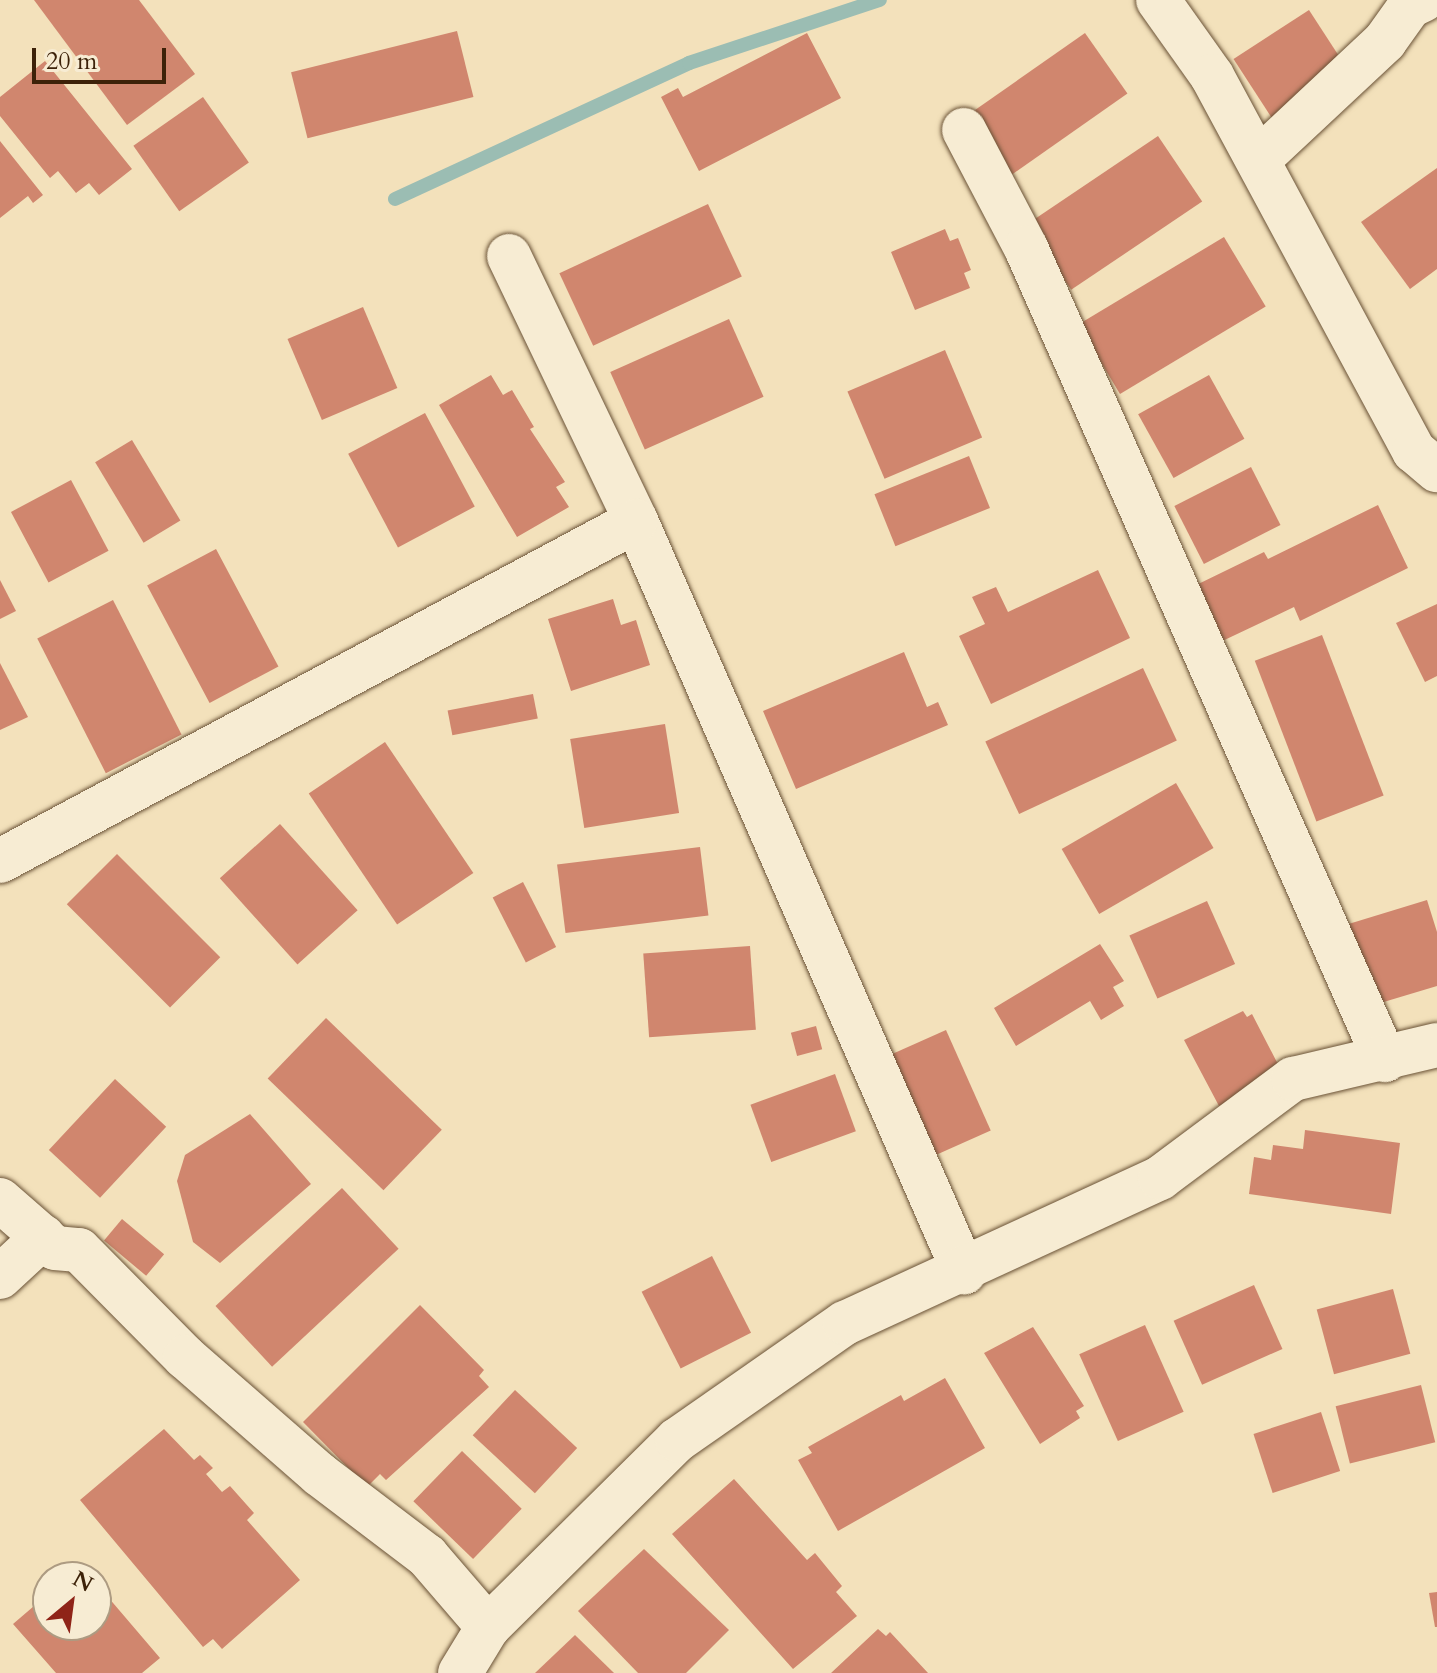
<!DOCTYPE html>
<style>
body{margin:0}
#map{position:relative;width:1437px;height:1673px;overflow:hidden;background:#f3e1bb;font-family:Cardo,serif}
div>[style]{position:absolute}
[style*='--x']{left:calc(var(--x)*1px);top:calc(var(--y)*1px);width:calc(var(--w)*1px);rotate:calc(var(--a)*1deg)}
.stream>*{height:14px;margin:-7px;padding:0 7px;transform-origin:7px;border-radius:7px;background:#9bbdb3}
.building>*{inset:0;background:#d0866e;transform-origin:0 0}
.roads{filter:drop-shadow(0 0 2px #6a5236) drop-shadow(0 0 2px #6a5236)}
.minor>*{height:44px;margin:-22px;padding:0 22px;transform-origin:22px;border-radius:22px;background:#f7ecd3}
span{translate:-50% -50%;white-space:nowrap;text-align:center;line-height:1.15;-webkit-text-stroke:7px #f7ecd3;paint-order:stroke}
.north{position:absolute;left:32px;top:1561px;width:80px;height:80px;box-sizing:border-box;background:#f7ecd3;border:2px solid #ad9b82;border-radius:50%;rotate:29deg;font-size:22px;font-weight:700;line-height:32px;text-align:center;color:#3d2209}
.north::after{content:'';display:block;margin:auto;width:28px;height:36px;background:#8f2418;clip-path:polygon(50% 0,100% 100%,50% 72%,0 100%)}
.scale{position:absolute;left:32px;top:48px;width:134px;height:36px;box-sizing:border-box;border:4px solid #3d2209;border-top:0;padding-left:10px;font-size:24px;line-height:28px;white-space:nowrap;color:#3d2209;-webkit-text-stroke:6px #f7ecd3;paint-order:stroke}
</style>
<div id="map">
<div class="stream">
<i style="--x:395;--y:199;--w:324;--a:-24.8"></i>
<i style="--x:689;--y:63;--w:201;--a:-18.3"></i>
</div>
<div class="building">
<i style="clip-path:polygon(34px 0,139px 0,195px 74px,127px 125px)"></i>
<i style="left:1309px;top:10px;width:74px;height:90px;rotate:57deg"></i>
<i style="left:457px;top:31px;width:68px;height:171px;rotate:76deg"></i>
<i style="clip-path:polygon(807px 33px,841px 98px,699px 171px,661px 97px,678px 88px,683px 97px)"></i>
<i style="left:1085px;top:33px;width:74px;height:160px;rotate:55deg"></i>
<i style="clip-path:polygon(45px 61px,132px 169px,99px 195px,89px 183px,76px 193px,58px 171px,50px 178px,0 116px,0 97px)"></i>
<i style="left:203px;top:97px;width:80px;height:85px;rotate:55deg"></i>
<i style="left:1158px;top:136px;width:79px;height:158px;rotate:56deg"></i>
<i style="clip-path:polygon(0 141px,43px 195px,33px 203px,28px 196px,0 218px)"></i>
<i style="clip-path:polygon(1437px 168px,1437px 269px,1410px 289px,1361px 222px)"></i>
<i style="left:708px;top:204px;width:80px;height:164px;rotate:65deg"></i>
<i style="clip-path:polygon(945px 229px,950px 241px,958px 238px,971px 270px,964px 273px,970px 288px,915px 310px,891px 252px)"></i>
<i style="left:1224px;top:237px;width:81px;height:170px;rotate:59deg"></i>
<i style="left:363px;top:307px;width:88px;height:82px;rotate:67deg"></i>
<i style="left:729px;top:319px;width:85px;height:130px;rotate:66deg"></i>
<i style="left:945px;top:350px;width:95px;height:106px;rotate:67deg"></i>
<i style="clip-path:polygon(491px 375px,503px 395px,512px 390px,534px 427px,530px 429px,565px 482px,556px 487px,569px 507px,517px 537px,439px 405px)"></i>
<i style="left:1209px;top:375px;width:73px;height:81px;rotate:61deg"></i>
<i style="left:425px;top:413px;width:106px;height:87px;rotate:62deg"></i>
<i style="left:132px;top:440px;width:94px;height:43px;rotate:59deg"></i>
<i style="left:969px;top:456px;width:56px;height:102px;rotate:68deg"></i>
<i style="left:1251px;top:467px;width:65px;height:86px;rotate:63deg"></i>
<i style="left:71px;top:480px;width:80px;height:68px;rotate:62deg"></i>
<i style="clip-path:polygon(1378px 505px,1408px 568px,1300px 621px,1294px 607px,1216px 644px,1188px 589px,1264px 552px,1268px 559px)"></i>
<i style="left:216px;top:549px;width:133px;height:78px;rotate:62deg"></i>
<i style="clip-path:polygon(1098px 570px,1130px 638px,991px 704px,959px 636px,985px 624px,972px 597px,996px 587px,1008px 612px)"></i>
<i style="clip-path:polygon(0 580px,16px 611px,0 619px)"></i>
<i style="clip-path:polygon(613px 599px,621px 625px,636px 620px,650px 665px,571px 691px,548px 619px)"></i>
<i style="left:113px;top:600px;width:151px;height:85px;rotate:63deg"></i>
<i style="clip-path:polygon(1437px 604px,1437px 676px,1425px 682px,1396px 623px)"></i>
<i style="left:1322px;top:635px;width:172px;height:72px;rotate:69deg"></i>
<i style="clip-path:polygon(904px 652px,927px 707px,938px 702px,948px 725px,796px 789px,763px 711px)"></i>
<i style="clip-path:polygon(0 663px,28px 717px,0 730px)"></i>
<i style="left:1143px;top:668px;width:80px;height:174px;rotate:65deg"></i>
<i style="left:533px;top:694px;width:25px;height:87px;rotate:79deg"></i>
<i style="left:665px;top:724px;width:90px;height:96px;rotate:81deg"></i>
<i style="left:385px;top:742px;width:158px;height:92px;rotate:56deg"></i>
<i style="left:1176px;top:783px;width:75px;height:132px;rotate:60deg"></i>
<i style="left:280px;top:824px;width:116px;height:81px;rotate:48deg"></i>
<i style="left:700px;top:847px;width:69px;height:144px;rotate:83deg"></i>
<i style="left:117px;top:854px;width:146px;height:71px;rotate:45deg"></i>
<i style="left:523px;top:882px;width:73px;height:34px;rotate:63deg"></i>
<i style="clip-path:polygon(1427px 900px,1437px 932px,1437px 986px,1367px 1007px,1342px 926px)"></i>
<i style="left:1207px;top:901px;width:69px;height:85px;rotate:66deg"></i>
<i style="clip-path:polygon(1100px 944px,1124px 981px,1113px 987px,1124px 1006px,1101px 1020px,1090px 1001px,1016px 1046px,994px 1008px)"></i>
<i style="left:750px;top:946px;width:84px;height:107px;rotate:86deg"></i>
<i style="clip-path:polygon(1243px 1011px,1247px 1017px,1252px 1014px,1283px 1074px,1219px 1106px,1184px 1040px)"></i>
<i style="left:326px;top:1018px;width:161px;height:84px;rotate:44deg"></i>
<i style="left:816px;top:1026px;width:24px;height:26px;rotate:75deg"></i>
<i style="left:946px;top:1030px;width:110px;height:73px;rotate:66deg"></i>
<i style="left:835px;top:1074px;width:61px;height:90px;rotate:70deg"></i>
<i style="left:115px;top:1079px;width:70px;height:97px;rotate:43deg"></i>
<i style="clip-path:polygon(250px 1114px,311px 1184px,220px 1263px,193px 1242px,177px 1181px,185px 1155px)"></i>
<i style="clip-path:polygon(1305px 1130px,1400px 1143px,1391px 1214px,1249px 1194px,1254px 1157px,1271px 1160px,1273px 1145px,1303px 1149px)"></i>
<i style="left:342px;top:1188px;width:83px;height:173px;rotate:47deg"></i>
<i style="left:122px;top:1219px;width:55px;height:28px;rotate:40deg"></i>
<i style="left:712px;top:1256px;width:86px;height:79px;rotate:63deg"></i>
<i style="left:1254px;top:1285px;width:70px;height:88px;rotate:66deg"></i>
<i style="left:1393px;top:1289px;width:67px;height:79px;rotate:75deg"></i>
<i style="clip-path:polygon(420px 1305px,484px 1370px,479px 1376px,489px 1387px,386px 1480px,380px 1474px,367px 1487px,303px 1422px)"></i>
<i style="left:1145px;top:1325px;width:95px;height:72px;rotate:66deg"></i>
<i style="clip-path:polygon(1033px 1327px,1084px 1406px,1076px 1411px,1080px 1418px,1040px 1444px,984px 1353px)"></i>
<i style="clip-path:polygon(945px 1378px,985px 1448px,838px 1531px,798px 1460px,812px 1453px,808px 1447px,901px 1395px,904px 1401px)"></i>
<i style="left:1421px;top:1385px;width:59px;height:88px;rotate:76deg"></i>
<i style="left:515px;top:1390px;width:85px;height:62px;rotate:43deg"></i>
<i style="left:1321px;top:1412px;width:62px;height:71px;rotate:72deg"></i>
<i style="clip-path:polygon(164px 1429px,194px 1460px,200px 1455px,213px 1468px,206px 1474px,222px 1492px,230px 1486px,254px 1513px,247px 1520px,300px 1580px,222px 1649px,213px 1639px,203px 1647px,80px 1500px)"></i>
<i style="left:462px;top:1451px;width:83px;height:70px;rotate:44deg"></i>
<i style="clip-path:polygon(734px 1479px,807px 1560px,815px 1553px,842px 1586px,836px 1592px,857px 1616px,793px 1669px,672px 1534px)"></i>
<i style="clip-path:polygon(644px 1549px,729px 1630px,686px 1673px,638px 1673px,578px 1611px)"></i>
<i style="clip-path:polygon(96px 1583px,160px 1658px,142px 1673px,56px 1673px,13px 1624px,48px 1594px,48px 1625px,96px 1625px)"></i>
<i style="clip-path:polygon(1437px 1592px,1437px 1627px,1435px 1627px,1429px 1593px)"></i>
<i style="clip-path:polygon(878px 1629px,886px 1636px,890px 1632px,928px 1673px,831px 1673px)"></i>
<i style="clip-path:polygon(575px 1635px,614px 1673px,535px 1673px)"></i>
</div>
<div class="roads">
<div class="minor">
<i style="--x:1158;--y:0;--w:93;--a:54.6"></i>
<i style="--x:1212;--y:76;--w:426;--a:61.7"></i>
<i style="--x:1414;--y:451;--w:30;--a:40"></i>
<i style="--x:964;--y:130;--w:133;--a:62.3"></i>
<i style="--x:1026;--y:248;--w:888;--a:66.15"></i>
<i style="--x:1258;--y:160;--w:174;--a:-43.1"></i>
<i style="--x:1385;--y:41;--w:43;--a:-54.5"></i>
<i style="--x:1410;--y:6;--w:14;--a:-25"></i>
<i style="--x:509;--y:256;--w:294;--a:64.4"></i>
<i style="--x:636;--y:521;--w:820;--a:66.41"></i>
<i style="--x:0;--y:861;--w:721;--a:-28.13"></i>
<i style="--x:0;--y:1200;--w:73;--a:41.1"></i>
<i style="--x:55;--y:1248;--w:24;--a:5"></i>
<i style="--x:79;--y:1250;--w:151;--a:45.3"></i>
<i style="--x:185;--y:1357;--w:178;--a:41.1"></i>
<i style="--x:319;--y:1474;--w:136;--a:37.2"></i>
<i style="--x:427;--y:1556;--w:94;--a:49.3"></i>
<i style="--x:0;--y:1277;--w:59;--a:-42.9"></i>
<i style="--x:460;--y:1673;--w:54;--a:-58.7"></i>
<i style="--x:488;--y:1627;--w:266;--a:-44.7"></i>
<i style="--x:677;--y:1440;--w:205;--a:-34.9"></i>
<i style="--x:845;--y:1323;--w:347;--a:-24.7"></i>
<i style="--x:1160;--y:1178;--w:166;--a:-36.7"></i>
<i style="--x:1293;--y:1079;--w:148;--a:-13.3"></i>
</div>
</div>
<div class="north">N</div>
<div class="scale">20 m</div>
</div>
